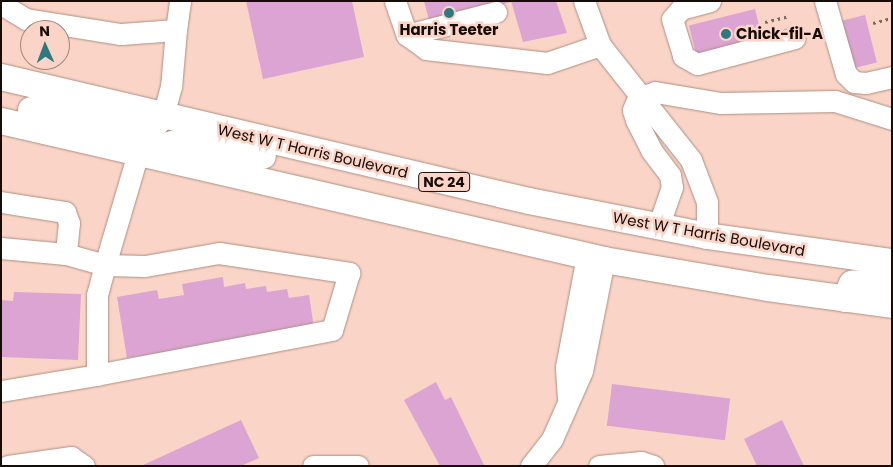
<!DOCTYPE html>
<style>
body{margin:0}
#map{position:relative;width:893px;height:467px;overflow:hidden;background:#fad5c7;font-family:Poppins,sans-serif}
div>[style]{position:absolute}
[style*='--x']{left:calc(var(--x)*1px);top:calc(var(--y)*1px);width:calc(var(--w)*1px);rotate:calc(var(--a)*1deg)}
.building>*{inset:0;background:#dba4d2;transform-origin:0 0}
.path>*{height:2.5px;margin-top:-1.25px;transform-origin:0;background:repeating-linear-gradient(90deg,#7e675e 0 2.5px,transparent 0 6.5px)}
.roads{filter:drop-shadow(0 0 1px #b08e81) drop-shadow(0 0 1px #b08e81)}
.minor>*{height:21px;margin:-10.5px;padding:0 10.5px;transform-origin:10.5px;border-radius:10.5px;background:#fff}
.major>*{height:26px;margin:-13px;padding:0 13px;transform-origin:13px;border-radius:13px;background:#fff}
.dots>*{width:14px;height:14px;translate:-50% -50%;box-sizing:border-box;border:2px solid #fad5c7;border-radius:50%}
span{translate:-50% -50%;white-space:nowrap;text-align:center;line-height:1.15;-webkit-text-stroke:5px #fad5c7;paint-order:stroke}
.shield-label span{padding:1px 4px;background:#fad5c7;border:1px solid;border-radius:4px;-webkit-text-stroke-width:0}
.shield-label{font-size:14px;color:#180c08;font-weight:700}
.poi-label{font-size:15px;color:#180c08;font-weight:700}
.left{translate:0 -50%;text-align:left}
.street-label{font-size:15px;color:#180c08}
.frame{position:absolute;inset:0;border:2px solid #180c08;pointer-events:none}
.north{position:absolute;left:20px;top:20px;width:50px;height:50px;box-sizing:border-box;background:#fad5c7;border:1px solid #a0857b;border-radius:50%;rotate:358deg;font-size:14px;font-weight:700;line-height:20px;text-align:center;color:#180c08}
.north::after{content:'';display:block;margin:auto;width:18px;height:22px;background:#307881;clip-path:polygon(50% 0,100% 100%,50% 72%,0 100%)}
</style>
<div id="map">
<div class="building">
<i style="clip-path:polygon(246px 1px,352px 1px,364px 57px,263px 79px)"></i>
<i style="clip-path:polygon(424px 1px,511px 1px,511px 2px,430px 24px)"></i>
<i style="clip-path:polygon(511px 1px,556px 1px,567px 33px,523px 42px)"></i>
<i style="left:755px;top:9px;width:32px;height:68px;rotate:76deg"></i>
<i style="left:865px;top:15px;width:49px;height:25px;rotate:76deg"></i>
<i style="clip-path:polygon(223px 277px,224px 287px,245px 283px,246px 289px,266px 286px,267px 292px,287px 289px,289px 298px,309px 295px,314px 328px,127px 358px,117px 297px,157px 290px,159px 299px,184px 295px,182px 284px)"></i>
<i style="clip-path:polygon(14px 292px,81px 294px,78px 360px,1px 357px,1px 300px,13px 301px)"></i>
<i style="clip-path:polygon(436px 382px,445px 400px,451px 397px,484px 465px,440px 466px,404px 400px)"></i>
<i style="left:612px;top:384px;width:119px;height:42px;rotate:7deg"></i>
<i style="clip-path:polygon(241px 420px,259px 458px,241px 466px,141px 466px)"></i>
<i style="clip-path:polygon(782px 420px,804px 466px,757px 466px,744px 439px)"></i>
</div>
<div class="path">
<i style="--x:765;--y:22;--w:25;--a:-14"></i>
<i style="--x:873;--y:23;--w:20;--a:-15"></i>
</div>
<div class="roads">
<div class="minor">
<i style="--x:395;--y:1;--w:36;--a:71"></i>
<i style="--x:407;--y:35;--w:24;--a:36"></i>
<i style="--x:426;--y:49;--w:122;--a:6.6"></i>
<i style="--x:547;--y:63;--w:56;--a:-18.8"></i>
<i style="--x:584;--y:1;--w:47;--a:70"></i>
<i style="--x:600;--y:45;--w:147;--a:51.6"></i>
<i style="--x:691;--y:160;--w:45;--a:69.1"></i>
<i style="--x:707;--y:202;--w:34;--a:90"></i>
<i style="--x:710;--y:1;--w:30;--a:165"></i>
<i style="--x:681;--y:9;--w:13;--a:132"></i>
<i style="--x:672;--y:19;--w:39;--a:73"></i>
<i style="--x:683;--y:56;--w:16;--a:30"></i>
<i style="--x:697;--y:64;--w:101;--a:-14.9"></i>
<i style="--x:825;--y:1;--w:76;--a:74"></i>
<i style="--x:846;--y:74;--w:11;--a:45"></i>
<i style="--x:854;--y:82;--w:12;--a:5"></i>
<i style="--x:866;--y:83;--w:27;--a:-13"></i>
<i style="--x:1;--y:4;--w:29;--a:31"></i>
<i style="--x:26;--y:19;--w:96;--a:9"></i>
<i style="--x:121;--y:34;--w:55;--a:-4.2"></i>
<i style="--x:176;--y:30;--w:29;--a:-82"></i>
<i style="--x:407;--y:35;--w:92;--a:-14.5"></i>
<i style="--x:638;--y:98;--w:18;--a:-19"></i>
<i style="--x:655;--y:92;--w:67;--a:9.5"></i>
<i style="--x:721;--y:103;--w:114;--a:-1"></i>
<i style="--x:835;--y:101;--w:60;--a:17.5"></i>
<i style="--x:638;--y:98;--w:13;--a:113"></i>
<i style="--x:633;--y:110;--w:10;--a:73"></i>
<i style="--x:636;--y:120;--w:34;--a:63"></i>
<i style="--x:651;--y:150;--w:31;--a:53"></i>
<i style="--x:670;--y:175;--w:12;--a:81"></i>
<i style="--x:672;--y:187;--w:42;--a:109.3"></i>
<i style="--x:163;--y:116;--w:30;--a:-75"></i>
<i style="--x:171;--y:87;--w:57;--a:-85"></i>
<i style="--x:1;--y:202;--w:65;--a:8.9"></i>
<i style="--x:65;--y:212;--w:12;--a:70"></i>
<i style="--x:69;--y:223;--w:31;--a:96"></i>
<i style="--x:1;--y:248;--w:65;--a:5.3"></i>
<i style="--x:66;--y:254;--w:41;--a:15.8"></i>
<i style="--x:105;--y:265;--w:40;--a:1.4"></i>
<i style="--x:145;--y:266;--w:75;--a:-10"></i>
<i style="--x:219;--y:253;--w:132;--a:8.7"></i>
<i style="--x:349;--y:273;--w:59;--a:106.6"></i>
<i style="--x:332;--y:330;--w:239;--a:169.2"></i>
<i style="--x:97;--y:375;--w:80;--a:-90"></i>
<i style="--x:97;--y:295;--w:31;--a:-75"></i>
<i style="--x:105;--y:265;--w:117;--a:-73.6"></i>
<i style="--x:1;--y:391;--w:97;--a:-9.5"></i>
<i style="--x:568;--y:398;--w:31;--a:-94"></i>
<i style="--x:566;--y:367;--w:113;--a:-79.3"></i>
<i style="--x:8;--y:466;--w:64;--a:-8.1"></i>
<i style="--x:71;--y:457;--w:16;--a:35"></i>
<i style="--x:313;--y:466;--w:45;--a:0"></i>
<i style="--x:531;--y:466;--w:34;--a:-52"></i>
<i style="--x:552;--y:439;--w:74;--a:-66.2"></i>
<i style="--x:582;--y:371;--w:113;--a:-78.8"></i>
<i style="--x:599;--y:466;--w:42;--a:-5.4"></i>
<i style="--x:641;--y:462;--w:13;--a:18"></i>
</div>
<div class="major">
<i style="--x:1;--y:77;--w:542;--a:13.22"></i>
<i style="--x:529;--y:201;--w:181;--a:11.1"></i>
<i style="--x:707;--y:236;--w:187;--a:8"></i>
<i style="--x:31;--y:110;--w:95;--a:11"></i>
<i style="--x:124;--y:128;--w:29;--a:-4"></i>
<i style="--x:153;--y:126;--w:14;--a:-45"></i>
<i style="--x:1;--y:121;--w:619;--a:12.98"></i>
<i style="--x:604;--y:260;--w:166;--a:9.7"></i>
<i style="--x:768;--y:288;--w:125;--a:7.8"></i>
<i style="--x:140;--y:152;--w:41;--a:-14"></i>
<i style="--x:180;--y:142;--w:84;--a:9.6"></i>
<i style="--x:845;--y:299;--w:17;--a:-65"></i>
<i style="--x:852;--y:284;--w:40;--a:-5.7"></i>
</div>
</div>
<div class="dots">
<i style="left:449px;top:13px;background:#307881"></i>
<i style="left:726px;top:34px;background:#307881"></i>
</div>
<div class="shield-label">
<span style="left:444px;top:182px">NC 24</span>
</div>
<div class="poi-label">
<span style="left:449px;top:30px">Harris Teeter</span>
<span class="left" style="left:736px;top:34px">Chick-fil-A</span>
</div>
<div class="street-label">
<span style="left:313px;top:151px;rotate:13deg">West W T Harris Boulevard</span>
<span style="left:709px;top:234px;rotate:10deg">West W T Harris Boulevard</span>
</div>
<div class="frame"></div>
<div class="north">N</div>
</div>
